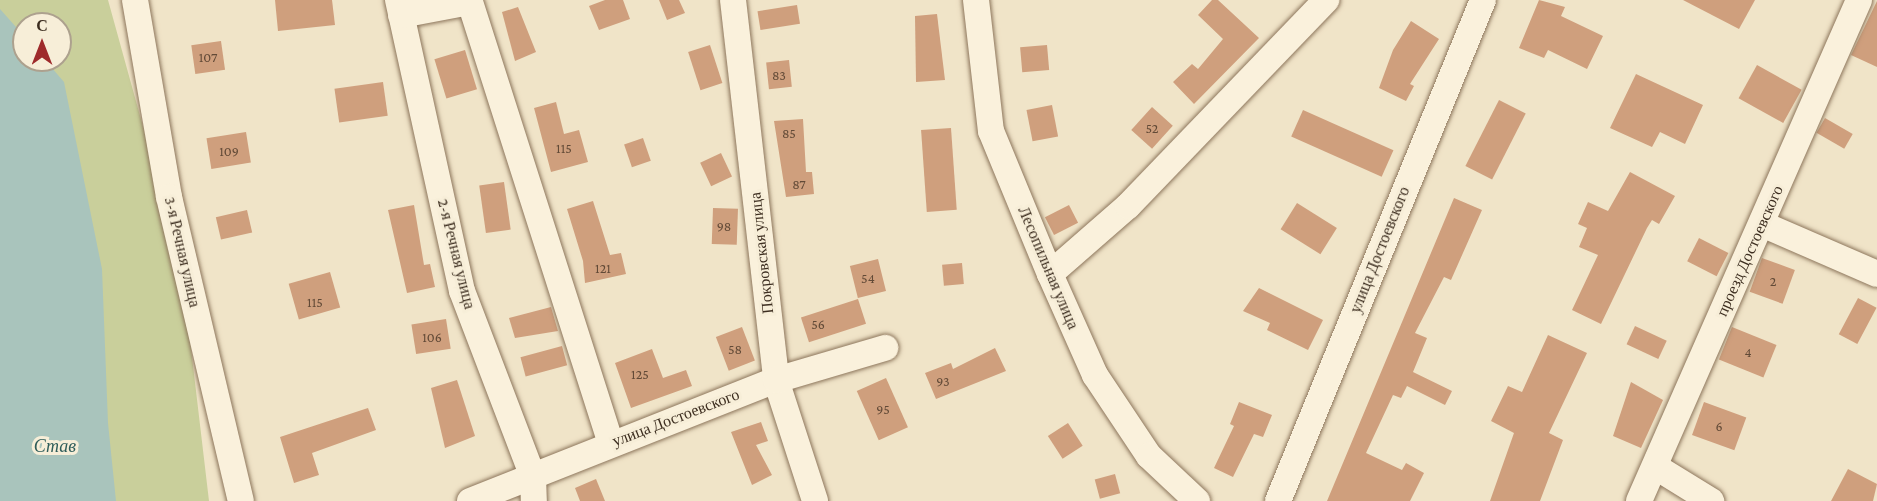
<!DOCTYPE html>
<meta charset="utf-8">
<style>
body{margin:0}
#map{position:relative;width:1877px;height:501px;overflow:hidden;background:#f0e4c8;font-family:"Crimson Pro",serif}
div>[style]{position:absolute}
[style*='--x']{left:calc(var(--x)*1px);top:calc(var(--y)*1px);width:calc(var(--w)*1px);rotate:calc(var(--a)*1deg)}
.green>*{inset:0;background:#c9cf9b}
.water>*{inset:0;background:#a9c4bc}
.building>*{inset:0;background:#cf9f7d;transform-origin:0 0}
.roads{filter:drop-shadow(0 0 2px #8d765c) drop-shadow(0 0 2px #8d765c)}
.minor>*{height:26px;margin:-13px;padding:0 13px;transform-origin:13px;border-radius:13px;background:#faf1dc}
span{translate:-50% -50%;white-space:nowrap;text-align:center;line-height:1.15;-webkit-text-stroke:6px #f7eed8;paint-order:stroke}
.number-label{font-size:14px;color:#624a37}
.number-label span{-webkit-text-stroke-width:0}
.street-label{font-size:16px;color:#3d2e20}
.water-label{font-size:18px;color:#2f5d5a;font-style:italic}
.north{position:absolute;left:12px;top:12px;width:60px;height:60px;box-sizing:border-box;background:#f7eed8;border:2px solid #ada18e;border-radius:50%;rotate:0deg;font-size:16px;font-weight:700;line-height:24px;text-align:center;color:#3d2e20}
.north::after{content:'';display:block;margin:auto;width:21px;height:27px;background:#9e2a2b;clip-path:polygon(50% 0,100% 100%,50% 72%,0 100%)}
</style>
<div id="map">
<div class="green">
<i style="clip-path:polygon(evenodd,0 0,108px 0,181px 264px,209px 501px,0 501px,0 0,24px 24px,60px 24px,60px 60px,24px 60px,24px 24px)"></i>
</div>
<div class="water">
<i style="clip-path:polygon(0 9px,24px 36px,24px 60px,45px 60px,64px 82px,102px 269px,108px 423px,116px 501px,0 501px)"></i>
</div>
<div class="building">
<i style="clip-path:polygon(275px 0,332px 0,335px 25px,278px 31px)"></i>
<i style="clip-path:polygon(605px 0,623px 0,630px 19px,599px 30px,589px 6px)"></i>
<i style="clip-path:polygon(659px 0,679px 0,685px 13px,667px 20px)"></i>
<i style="clip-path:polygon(1212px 0,1218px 0,1259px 38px,1194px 104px,1173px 82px,1192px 64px,1198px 69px,1223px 39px,1198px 15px)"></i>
<i style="clip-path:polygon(1539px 0,1565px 7px,1561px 16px,1603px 36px,1587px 69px,1548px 50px,1544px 58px,1519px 48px)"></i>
<i style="clip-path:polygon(1683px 0,1755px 0,1739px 29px)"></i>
<i style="clip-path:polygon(1877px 1px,1877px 67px,1851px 55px)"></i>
<i style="left:797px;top:5px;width:19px;height:40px;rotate:81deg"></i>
<i style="clip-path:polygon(518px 7px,536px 52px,515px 61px,502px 12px)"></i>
<i style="clip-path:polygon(937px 14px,945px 80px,916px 82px,915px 16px)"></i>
<i style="clip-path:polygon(1411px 21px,1439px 39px,1410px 84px,1414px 86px,1406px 101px,1379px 88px,1393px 50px)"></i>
<i style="left:221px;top:41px;width:29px;height:30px;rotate:82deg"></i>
<i style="left:710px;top:45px;width:40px;height:23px;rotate:72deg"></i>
<i style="left:1047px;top:45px;width:25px;height:27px;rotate:85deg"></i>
<i style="left:465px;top:50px;width:41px;height:32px;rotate:73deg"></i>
<i style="left:789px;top:60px;width:27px;height:23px;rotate:84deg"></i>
<i style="left:1757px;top:65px;width:51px;height:38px;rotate:29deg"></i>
<i style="clip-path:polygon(1636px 74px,1703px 105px,1685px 144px,1660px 132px,1652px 147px,1610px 128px)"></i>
<i style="left:383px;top:82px;width:34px;height:49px;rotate:82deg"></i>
<i style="left:1499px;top:100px;width:30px;height:74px;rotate:27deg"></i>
<i style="clip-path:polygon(556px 102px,564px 134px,579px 130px,588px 162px,551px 172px,534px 108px)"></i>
<i style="left:1052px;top:105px;width:32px;height:26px;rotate:79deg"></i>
<i style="left:1152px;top:107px;width:28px;height:31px;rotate:42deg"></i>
<i style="left:1303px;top:110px;width:99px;height:29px;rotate:24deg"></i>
<i style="left:1825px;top:118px;width:32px;height:17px;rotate:30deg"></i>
<i style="clip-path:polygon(803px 119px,806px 172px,812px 172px,814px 194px,786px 197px,774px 121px)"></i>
<i style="left:951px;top:128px;width:82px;height:30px;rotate:86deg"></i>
<i style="left:246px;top:132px;width:31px;height:40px;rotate:81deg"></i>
<i style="left:643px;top:138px;width:24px;height:20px;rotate:71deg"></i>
<i style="left:721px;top:153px;width:26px;height:23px;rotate:65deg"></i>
<i style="clip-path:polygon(1630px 172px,1675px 196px,1659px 224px,1652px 220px,1647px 228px,1601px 324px,1572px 310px,1598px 255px,1579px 247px,1587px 228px,1578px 224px,1588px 202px,1608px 211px)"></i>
<i style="left:504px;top:182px;width:48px;height:25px;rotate:82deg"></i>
<i style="clip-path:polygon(1454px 198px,1482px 210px,1451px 280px,1444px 277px,1415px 333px,1427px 338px,1413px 372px,1452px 391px,1445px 405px,1407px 386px,1401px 398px,1393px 395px,1366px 453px,1402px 470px,1406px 463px,1424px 473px,1410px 501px,1327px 501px)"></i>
<i style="clip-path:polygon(593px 201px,610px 255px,621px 253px,626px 274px,585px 283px,583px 261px,567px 209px)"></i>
<i style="left:1297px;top:203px;width:47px;height:31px;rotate:32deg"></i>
<i style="clip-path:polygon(414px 205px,424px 265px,430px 264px,435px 287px,407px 293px,388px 210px)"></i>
<i style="left:1069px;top:205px;width:20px;height:27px;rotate:63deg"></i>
<i style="left:713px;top:208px;width:25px;height:36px;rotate:2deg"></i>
<i style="left:247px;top:210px;width:23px;height:32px;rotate:77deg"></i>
<i style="left:1699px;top:238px;width:33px;height:26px;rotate:27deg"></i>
<i style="left:1762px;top:258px;width:35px;height:36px;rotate:20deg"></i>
<i style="left:878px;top:259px;width:33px;height:29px;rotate:76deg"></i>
<i style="left:962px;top:263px;width:21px;height:20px;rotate:85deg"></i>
<i style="left:330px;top:272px;width:37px;height:43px;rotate:74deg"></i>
<i style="clip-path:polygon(1259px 288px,1323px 320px,1308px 350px,1267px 330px,1270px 323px,1243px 311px)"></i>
<i style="left:1858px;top:298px;width:21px;height:41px;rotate:28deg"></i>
<i style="left:858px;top:299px;width:26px;height:60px;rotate:72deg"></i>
<i style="clip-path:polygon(551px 307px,558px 331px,515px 338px,509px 318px)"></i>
<i style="left:446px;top:319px;width:30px;height:35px;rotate:81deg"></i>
<i style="left:1635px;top:326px;width:35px;height:20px;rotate:25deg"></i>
<i style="left:742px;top:327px;width:36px;height:28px;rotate:69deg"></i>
<i style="left:1732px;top:327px;width:48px;height:35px;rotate:22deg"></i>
<i style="clip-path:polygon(1548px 335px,1587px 353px,1549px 433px,1563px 440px,1540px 501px,1490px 501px,1514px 433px,1491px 421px,1508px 386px,1522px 392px)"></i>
<i style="left:562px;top:346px;width:20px;height:43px;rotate:75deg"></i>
<i style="clip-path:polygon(995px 348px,1006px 371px,936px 399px,925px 373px,951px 363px,953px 369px)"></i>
<i style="clip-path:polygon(652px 349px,663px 378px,686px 370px,692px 386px,631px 408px,615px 363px)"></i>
<i style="left:886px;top:378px;width:54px;height:32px;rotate:66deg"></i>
<i style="clip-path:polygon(457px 380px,475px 436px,445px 448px,431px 388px)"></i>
<i style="clip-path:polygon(1631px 382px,1663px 400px,1641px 448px,1613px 436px)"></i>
<i style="clip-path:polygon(1239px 402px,1272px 415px,1263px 437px,1254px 434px,1233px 477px,1214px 468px,1234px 426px,1230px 424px)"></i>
<i style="left:1704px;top:402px;width:45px;height:35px;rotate:20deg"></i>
<i style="clip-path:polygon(368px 408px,376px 430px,312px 453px,319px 475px,294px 483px,280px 437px)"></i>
<i style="clip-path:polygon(761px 422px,768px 441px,756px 445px,772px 475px,752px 485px,731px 432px)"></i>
<i style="left:1068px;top:423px;width:27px;height:24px;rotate:57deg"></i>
<i style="clip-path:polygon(1848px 469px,1877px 484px,1873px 501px,1831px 501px)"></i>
<i style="left:1115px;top:474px;width:20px;height:21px;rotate:75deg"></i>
<i style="clip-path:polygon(596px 479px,605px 501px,580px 501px,575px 488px)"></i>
</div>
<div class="roads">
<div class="minor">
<i style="--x:135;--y:0;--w:200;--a:80.2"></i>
<i style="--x:169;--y:197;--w:312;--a:76.7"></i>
<i style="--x:398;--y:0;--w:298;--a:77.6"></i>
<i style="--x:462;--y:291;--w:199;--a:69.1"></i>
<i style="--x:533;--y:477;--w:24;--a:88"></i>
<i style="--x:733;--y:0;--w:382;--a:83.5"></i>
<i style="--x:776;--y:380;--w:127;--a:72.1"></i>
<i style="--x:976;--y:0;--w:132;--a:83.5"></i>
<i style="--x:991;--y:131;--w:155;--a:67.6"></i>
<i style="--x:1050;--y:274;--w:111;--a:66"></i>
<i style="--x:1095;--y:375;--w:97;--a:56.3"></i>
<i style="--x:1149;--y:456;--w:66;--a:43.2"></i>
<i style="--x:401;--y:15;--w:70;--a:-10.7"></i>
<i style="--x:470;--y:2;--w:463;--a:72.3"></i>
<i style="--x:1762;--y:224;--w:125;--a:23.5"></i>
<i style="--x:1050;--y:274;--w:103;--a:-41.1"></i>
<i style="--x:1128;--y:206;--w:286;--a:-46.1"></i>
<i style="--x:1656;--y:467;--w:65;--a:31.7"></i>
<i style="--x:470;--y:501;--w:329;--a:-21.6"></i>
<i style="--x:776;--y:380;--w:114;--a:-16.4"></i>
<i style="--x:1278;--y:501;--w:541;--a:-67.75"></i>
<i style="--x:1639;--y:501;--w:547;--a:-66.29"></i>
</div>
</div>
<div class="number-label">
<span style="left:208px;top:57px">107</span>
<span style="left:779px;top:75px">83</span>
<span style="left:1152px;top:128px">52</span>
<span style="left:789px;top:133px">85</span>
<span style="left:564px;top:148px">115</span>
<span style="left:229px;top:151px">109</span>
<span style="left:799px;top:184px">87</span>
<span style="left:724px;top:226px">98</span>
<span style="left:603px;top:268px">121</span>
<span style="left:868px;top:278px">54</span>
<span style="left:1773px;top:281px">2</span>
<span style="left:315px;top:302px">115</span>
<span style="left:818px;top:324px">56</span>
<span style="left:432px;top:337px">106</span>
<span style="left:735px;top:349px">58</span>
<span style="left:1748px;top:352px">4</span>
<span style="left:640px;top:374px">125</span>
<span style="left:943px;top:381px">93</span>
<span style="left:883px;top:409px">95</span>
<span style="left:1719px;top:426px">6</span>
</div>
<div class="street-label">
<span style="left:1380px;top:250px;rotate:-68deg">улица Достоевского</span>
<span style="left:1750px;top:251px;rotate:-66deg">проезд Достоевского</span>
<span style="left:182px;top:252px;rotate:77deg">3-я Речная улица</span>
<span style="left:762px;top:253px;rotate:-96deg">Покровская улица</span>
<span style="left:456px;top:254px;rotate:76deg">2-я Речная улица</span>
<span style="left:1048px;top:268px;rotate:67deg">Лесопильная улица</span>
<span style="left:676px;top:418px;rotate:-21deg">улица Достоевского</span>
</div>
<div class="water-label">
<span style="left:55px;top:446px">Став</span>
</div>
<div class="north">С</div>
</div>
